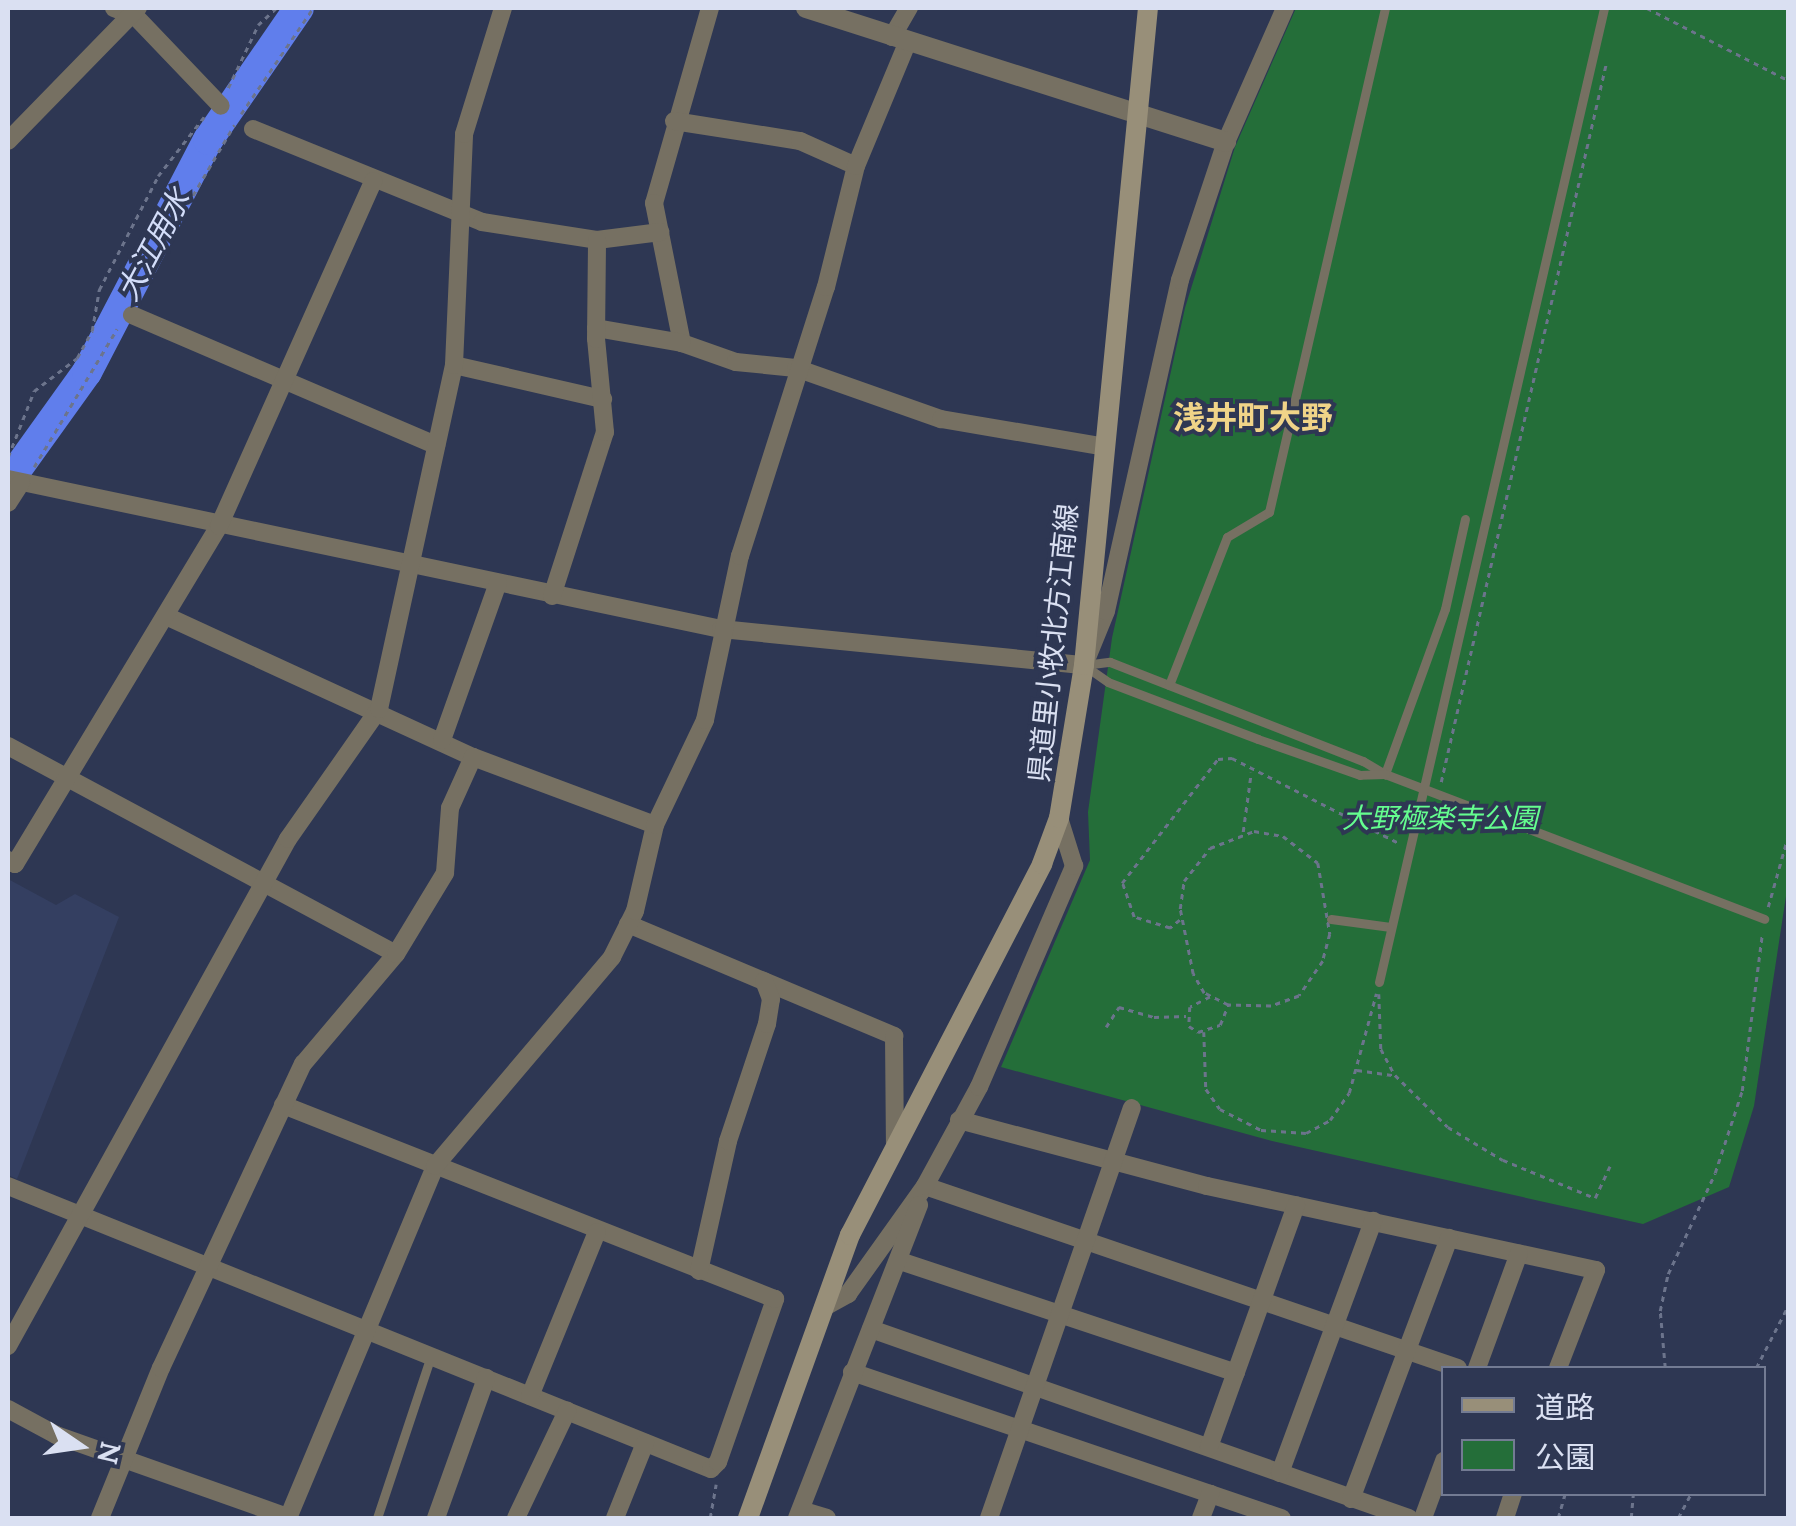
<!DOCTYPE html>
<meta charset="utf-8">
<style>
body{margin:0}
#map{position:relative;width:1796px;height:1526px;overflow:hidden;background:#2e3753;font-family:Lora,"Noto Sans JP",serif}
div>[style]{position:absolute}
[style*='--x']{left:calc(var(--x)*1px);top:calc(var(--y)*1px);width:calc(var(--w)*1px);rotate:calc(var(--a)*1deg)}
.built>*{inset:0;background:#343f61}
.green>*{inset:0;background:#246e39}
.river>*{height:30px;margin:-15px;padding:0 15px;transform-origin:15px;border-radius:15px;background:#607eec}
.path>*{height:2.5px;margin-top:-1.25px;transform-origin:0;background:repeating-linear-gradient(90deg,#6c748c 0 5px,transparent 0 10px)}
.service>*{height:9px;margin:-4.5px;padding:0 4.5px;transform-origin:4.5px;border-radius:4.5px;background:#767062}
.minor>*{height:18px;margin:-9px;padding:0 9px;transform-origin:9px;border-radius:9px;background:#767062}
.tertiary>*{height:20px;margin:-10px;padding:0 10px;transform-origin:10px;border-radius:10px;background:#767062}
.secondary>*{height:20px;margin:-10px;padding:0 10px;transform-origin:10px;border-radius:10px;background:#988f79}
span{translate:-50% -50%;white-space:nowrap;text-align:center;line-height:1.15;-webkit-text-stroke:8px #2e3753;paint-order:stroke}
.street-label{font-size:28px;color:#dae0f2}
.park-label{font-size:28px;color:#64fd8f;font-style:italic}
.water-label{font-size:30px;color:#d3ddf9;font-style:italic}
.quarter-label{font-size:32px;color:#f0d488;font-weight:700}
.frame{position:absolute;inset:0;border:10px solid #dae0f2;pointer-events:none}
.legend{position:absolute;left:1441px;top:1366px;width:325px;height:130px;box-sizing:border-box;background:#2e3753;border:2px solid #737b93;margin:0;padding:12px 18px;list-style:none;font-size:30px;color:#dae0f2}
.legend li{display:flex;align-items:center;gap:20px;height:50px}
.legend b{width:50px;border:2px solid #737b93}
.north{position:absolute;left:30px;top:1396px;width:100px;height:100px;-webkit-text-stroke:8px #2e3753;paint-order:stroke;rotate:103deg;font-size:28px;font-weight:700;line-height:40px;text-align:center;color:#dae0f2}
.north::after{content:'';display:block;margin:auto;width:35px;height:45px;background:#dae0f2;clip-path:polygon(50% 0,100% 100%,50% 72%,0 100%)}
</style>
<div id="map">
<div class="built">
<i style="clip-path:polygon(8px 879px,56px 905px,75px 894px,119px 917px,17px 1179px,8px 1175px)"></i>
</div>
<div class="green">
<i style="clip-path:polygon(1296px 8px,1788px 8px,1788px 883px,1754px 1106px,1729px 1187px,1643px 1224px,1272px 1141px,1001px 1067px,1090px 860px,1088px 812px,1112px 638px,1185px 308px,1235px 147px)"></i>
</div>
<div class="river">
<i style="--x:8;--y:482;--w:135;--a:-54.3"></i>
<i style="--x:87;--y:372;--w:262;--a:-62.5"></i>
<i style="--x:208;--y:140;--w:160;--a:-55.4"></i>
</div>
<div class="path">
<i style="--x:1647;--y:8;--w:158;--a:27.1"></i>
<i style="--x:228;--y:88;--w:70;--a:-64.5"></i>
<i style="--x:258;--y:25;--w:25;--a:-43"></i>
<i style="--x:241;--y:114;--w:128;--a:-55.8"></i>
<i style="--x:132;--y:299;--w:202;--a:-59.6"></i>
<i style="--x:8;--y:457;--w:71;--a:-68.5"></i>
<i style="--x:34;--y:391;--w:54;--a:-37.5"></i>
<i style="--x:77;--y:358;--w:31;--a:-61"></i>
<i style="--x:92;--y:331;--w:42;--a:-80.3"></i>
<i style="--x:99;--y:290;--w:128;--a:-62.6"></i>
<i style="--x:158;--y:176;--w:75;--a:-52.1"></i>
<i style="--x:34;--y:467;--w:161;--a:-59"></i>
<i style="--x:1441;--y:782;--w:737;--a:-77.06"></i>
<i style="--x:1254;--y:831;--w:29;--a:10"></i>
<i style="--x:1283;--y:836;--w:44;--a:37.6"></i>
<i style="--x:1318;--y:863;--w:72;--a:80.4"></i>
<i style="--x:1330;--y:934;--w:28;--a:105"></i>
<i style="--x:1323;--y:961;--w:42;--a:124.4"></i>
<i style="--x:1299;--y:996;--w:30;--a:160"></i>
<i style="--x:1271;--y:1006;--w:43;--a:-178.7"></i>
<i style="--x:1228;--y:1005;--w:27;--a:-153"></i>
<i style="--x:1204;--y:993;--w:22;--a:-120"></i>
<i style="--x:1193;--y:974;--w:66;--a:-101.3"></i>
<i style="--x:1180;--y:909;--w:28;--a:-82"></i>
<i style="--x:1184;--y:881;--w:42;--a:-51.8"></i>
<i style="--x:1210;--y:848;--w:47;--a:-21.1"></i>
<i style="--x:1243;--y:832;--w:60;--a:-82.3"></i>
<i style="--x:1768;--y:907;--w:74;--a:-74.3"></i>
<i style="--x:1180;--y:920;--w:13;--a:141"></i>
<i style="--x:1170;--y:928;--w:38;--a:-163"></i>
<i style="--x:1134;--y:917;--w:36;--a:-109"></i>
<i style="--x:1122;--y:883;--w:157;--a:-52.3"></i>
<i style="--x:1218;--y:759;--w:14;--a:-4"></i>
<i style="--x:1232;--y:758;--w:187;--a:27"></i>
<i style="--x:1379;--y:994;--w:55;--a:87.9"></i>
<i style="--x:1381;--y:1049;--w:30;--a:62"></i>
<i style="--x:1395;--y:1075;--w:74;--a:44.5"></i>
<i style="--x:1448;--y:1127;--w:64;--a:31"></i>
<i style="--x:1503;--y:1160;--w:100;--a:22.4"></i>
<i style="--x:1595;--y:1198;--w:35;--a:-65"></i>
<i style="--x:1210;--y:997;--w:22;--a:153"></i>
<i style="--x:1190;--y:1007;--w:19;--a:93"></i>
<i style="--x:1189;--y:1026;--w:11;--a:34"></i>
<i style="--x:1198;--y:1032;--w:23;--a:-18"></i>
<i style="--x:1220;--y:1025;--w:22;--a:-68"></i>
<i style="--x:1106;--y:1027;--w:24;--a:-57"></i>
<i style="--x:1119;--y:1007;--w:36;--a:16"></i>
<i style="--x:1154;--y:1017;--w:32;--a:-2"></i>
<i style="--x:1204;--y:1032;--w:57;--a:88"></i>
<i style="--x:1206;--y:1089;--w:24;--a:55"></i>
<i style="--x:1220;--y:1109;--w:46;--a:27.1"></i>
<i style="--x:1261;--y:1130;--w:45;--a:3.8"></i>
<i style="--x:1306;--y:1133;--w:27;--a:-28"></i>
<i style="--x:1330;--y:1120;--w:33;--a:-55"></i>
<i style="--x:1349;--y:1093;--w:103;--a:-74.7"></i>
<i style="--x:1357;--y:1070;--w:37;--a:8"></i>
<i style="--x:1665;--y:1368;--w:57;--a:-95"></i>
<i style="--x:1660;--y:1311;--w:38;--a:-78"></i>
<i style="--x:1668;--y:1274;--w:111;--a:-65"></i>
<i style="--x:1715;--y:1173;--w:86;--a:-71.8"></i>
<i style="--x:1742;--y:1091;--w:158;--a:-82.7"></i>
<i style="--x:1756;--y:1368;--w:70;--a:-62.7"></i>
<i style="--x:710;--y:1518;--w:34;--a:-80"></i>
<i style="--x:1558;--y:1518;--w:25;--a:-74"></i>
<i style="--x:1631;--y:1518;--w:24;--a:-85"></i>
<i style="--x:1678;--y:1518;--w:27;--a:-62"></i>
<i style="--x:1787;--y:1518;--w:3;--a:-72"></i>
</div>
<div class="service">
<i style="--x:1465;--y:519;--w:92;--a:102.5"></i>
<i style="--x:1445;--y:609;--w:176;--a:110"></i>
<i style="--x:1385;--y:774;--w:406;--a:20.9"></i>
<i style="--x:1110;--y:662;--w:272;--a:21.4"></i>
<i style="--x:1363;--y:761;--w:26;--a:31"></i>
<i style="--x:1385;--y:774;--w:25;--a:178"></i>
<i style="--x:1360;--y:775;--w:108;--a:-160.6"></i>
<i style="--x:1258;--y:739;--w:160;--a:-159.2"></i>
<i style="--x:1108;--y:682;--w:29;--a:-145"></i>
<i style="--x:1084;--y:665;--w:26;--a:-7"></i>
<i style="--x:1169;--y:685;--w:159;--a:-68.6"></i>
<i style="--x:1227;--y:537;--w:49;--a:-30.8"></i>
<i style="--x:1269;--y:512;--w:517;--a:-77.04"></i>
<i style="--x:1331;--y:919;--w:60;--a:7.7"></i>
<i style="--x:1379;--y:982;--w:1000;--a:-76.99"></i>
<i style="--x:377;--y:1518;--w:171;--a:-71.6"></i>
</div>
<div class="minor">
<i style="--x:114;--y:8;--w:22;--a:21"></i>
<i style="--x:135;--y:16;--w:124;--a:46.3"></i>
<i style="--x:710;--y:8;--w:203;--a:106"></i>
<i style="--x:654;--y:203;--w:143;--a:78.7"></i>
<i style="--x:682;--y:343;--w:57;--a:19.4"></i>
<i style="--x:736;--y:362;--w:60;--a:5.7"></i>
<i style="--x:796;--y:368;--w:154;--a:19.4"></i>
<i style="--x:941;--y:419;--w:162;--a:9.6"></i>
<i style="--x:892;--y:37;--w:34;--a:-60"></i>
<i style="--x:674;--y:121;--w:128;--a:9"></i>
<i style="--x:800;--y:141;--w:61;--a:24.1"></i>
<i style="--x:253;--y:129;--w:247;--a:22.1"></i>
<i style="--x:482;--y:222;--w:116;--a:8.9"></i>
<i style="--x:597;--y:240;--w:64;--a:-7.2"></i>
<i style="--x:8;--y:141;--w:186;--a:-45.7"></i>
<i style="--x:132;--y:315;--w:331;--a:23.2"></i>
<i style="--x:596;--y:328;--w:87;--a:9.9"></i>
<i style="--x:454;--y:365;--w:153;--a:12.9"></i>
<i style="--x:8;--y:479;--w:729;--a:11.88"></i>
<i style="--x:721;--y:629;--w:365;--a:5.7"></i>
<i style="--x:1084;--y:665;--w:58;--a:-67.8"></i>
<i style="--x:1106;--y:611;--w:339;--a:-77.4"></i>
<i style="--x:1180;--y:280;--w:145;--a:-71.6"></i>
<i style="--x:1226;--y:142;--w:146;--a:-66.2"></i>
<i style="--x:8;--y:503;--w:24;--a:-57"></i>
<i style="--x:552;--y:596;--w:172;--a:-72.1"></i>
<i style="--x:605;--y:432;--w:93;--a:-95.5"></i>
<i style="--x:596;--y:339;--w:99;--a:-89.4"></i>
<i style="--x:166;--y:616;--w:338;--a:24.7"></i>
<i style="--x:473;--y:757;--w:194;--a:20.5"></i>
<i style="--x:442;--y:740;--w:167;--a:-70.4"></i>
<i style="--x:8;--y:746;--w:440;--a:28.2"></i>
<i style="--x:8;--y:860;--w:8;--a:30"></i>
<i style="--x:15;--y:864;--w:395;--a:-58.9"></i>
<i style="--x:219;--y:526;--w:378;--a:-65.9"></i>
<i style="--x:628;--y:924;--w:289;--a:22.8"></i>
<i style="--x:894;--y:1036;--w:107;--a:89.5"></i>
<i style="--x:959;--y:1120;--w:257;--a:14.9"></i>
<i style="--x:1207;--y:1186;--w:398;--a:12.2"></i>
<i style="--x:1596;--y:1270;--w:105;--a:111.2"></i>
<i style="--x:8;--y:1186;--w:758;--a:21.93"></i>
<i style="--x:711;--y:1469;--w:10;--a:-45"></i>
<i style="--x:718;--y:1462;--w:173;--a:-70.7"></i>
<i style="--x:775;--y:1299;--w:529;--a:-158.48"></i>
<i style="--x:925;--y:1186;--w:563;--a:18.85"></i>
<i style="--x:900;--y:1261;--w:354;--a:18.4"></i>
<i style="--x:699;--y:1271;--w:133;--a:-77.4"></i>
<i style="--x:728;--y:1141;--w:123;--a:-71.6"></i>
<i style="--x:767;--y:1024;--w:25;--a:-81"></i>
<i style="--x:771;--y:999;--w:19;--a:-111"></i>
<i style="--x:823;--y:1308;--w:29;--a:-29"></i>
<i style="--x:848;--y:1294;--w:133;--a:-54.5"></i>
<i style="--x:925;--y:1186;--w:113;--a:-61.4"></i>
<i style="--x:979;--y:1087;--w:241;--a:-66.7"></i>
<i style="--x:1074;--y:866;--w:50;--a:-107.4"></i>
<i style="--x:871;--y:1329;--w:570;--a:19.36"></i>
<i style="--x:8;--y:1346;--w:579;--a:-61.09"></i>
<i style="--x:288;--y:839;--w:159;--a:-55"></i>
<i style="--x:379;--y:709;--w:352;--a:-77.7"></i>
<i style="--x:454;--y:365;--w:231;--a:-87.5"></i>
<i style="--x:464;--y:134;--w:132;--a:-72.8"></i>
<i style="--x:1477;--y:1368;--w:122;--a:-69.9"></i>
<i style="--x:852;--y:1372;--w:454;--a:18.8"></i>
<i style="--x:530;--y:1396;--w:177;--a:-67.8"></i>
<i style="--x:8;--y:1409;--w:55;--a:28.4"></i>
<i style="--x:56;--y:1435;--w:246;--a:19.5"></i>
<i style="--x:1209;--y:1447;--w:257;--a:-70.2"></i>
<i style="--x:1280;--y:1473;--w:269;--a:-69.7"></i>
<i style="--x:1351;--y:1499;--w:279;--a:-69.4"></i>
<i style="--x:801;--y:1510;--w:27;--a:17"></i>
<i style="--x:100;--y:1518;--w:162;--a:-67.9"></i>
<i style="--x:161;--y:1368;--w:336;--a:-65"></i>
<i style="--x:303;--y:1064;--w:144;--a:-49.8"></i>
<i style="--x:396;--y:954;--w:95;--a:-58.8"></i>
<i style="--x:445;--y:873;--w:65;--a:-85.6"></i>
<i style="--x:450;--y:808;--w:56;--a:-65.7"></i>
<i style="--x:288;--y:1518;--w:381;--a:-67.3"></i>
<i style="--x:435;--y:1166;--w:274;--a:-49.7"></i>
<i style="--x:612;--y:957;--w:51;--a:-63.4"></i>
<i style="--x:635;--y:911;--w:88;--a:-76.9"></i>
<i style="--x:655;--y:825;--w:116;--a:-64.5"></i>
<i style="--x:705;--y:720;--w:168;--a:-78"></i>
<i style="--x:740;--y:556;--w:282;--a:-72.3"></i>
<i style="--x:826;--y:287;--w:125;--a:-76.1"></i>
<i style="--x:856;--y:166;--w:135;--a:-67.4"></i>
<i style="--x:436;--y:1518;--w:149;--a:-70.3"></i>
<i style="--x:516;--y:1518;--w:119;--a:-64.5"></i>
<i style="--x:615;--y:1518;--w:81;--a:-68.2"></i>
<i style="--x:797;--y:1518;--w:336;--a:-68.7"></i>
<i style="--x:989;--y:1518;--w:434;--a:-70.8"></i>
<i style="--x:1201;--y:1518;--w:26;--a:-69"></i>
<i style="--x:1423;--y:1518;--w:61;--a:-69.8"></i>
<i style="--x:1505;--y:1518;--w:25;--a:-72"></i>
</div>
<div class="tertiary">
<i style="--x:806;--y:8;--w:441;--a:17.7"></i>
</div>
<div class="secondary">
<i style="--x:748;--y:1518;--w:301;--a:-70.2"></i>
<i style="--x:850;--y:1235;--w:418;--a:-62.6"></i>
<i style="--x:1042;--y:864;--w:49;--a:-69.7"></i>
<i style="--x:1059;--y:818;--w:155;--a:-80.7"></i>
<i style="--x:1084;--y:665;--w:660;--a:-84.44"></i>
</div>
<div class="street-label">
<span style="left:1053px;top:643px;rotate:-84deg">県道里小牧北方江南線</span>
</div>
<div class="park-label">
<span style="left:1440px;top:818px">大野極楽寺公園</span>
</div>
<div class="water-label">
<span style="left:153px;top:245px;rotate:-62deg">大江用水</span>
</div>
<div class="quarter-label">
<span style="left:1253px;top:418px">浅井町大野</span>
</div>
<div class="frame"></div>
<ul class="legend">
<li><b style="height:12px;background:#988f79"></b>道路</li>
<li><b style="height:28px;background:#246e39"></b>公園</li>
</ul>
<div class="north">N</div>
</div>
